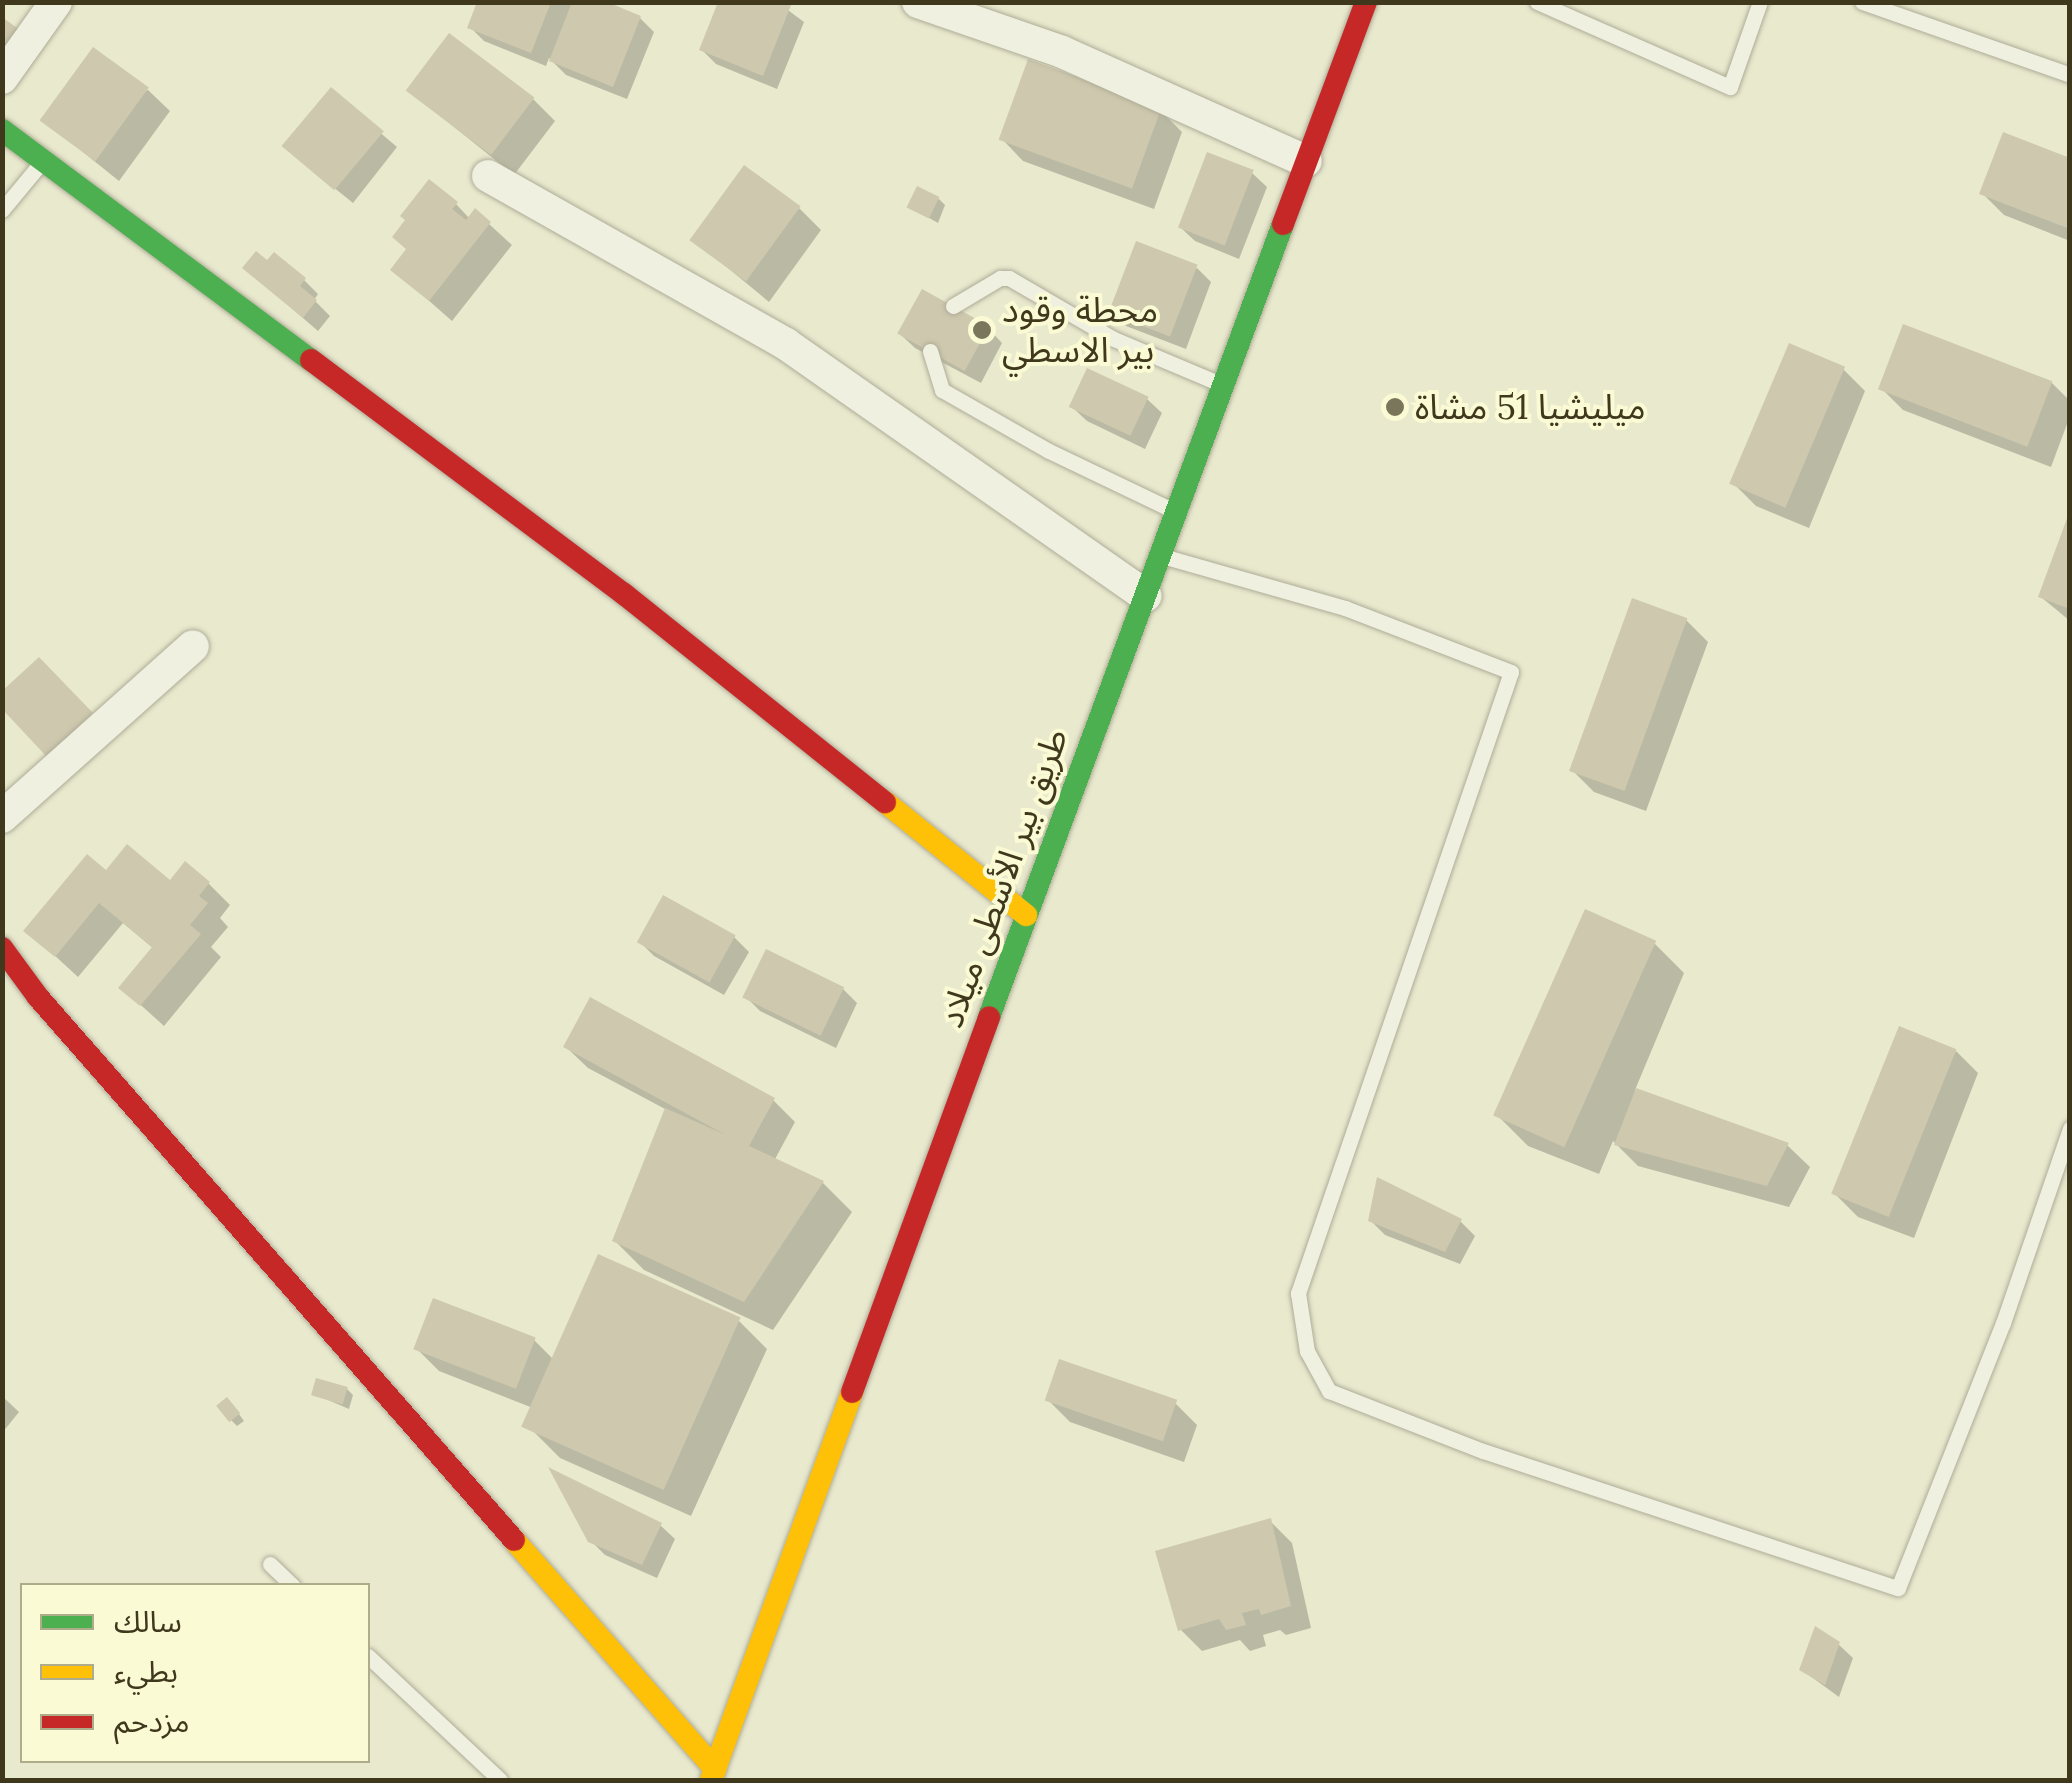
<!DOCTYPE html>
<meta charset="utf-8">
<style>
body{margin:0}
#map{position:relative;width:2072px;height:1783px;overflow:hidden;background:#e9e9ce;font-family:Lora,"Noto Sans Arabic",serif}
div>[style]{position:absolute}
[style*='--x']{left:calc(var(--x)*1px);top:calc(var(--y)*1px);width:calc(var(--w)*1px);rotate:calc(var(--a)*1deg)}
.shadow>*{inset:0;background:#0003}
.building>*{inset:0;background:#cec8ae;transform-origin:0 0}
.roads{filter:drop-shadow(0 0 2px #aeac97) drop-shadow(0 0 2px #aeac97)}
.lane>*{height:15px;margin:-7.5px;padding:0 7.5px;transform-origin:7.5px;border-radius:7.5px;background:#f0f0e1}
.street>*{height:32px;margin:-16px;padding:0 16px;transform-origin:16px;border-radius:16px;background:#f0f0e1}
.fast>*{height:22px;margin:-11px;padding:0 11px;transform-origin:11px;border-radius:11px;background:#4caf50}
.slow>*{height:22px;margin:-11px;padding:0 11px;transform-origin:11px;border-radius:11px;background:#ffc107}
.jam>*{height:22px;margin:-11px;padding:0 11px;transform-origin:11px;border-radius:11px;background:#c62828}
.dots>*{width:28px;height:28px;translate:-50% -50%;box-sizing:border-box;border:5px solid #fafad4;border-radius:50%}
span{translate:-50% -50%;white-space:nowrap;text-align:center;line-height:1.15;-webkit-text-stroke:8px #fafad4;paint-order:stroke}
.poi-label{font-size:35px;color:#3f381d}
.left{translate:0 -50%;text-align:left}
.street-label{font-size:35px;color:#3f381d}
.frame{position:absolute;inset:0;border:5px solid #3f381d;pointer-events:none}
.legend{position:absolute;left:20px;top:1583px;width:350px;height:180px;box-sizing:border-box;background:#fafad4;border:2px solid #afac8b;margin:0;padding:12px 18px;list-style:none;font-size:30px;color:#3f381d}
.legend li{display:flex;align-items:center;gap:20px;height:50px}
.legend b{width:50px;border:2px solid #afac8b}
</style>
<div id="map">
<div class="shadow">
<i style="clip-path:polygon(480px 2px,601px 2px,640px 18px,654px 32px,627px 99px,566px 75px,549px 58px,546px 66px,484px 41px,470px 27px)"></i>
<i style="clip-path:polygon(721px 2px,777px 2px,804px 22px,777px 89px,716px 64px,702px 50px)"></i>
<i style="clip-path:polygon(148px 90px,170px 111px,119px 181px,43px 120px)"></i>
<i style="clip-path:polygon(331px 91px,397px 147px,353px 203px,301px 161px)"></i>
<i style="clip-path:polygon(409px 91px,533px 99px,555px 121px,514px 175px)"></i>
<i style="clip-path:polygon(1160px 110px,1182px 132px,1154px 209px,1023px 161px,1002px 139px)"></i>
<i style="clip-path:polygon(2070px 161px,2070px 241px,2004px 215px,1982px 193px)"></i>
<i style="clip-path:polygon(1252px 173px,1267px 187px,1239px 259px,1195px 241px,1180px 227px)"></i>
<i style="clip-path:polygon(939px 199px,945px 205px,938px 223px,910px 207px)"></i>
<i style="clip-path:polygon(456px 204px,470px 219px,476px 212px,512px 245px,452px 321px,394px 270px)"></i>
<i style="clip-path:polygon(799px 208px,821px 230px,769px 302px,694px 240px)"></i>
<i style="clip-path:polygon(268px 263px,304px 280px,318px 294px,314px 300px,330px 316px,318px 331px,245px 268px)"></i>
<i style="clip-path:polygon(1197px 268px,1211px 282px,1186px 349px,1126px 326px,1112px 312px)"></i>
<i style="clip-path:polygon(988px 328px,1002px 343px,981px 383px,915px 348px,900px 334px)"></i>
<i style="clip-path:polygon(1843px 369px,1865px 391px,1809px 528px,1756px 506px,1734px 484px)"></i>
<i style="clip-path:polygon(2052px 383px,2070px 401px,2070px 416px,2051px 467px,1903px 410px,1881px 388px)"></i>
<i style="clip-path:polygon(1147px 399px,1162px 413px,1145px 449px,1087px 421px,1072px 407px)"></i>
<i style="clip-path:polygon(2070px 519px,2070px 621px,2041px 597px)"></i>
<i style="clip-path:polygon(1686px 620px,1708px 642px,1646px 811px,1594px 792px,1572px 770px)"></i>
<i style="clip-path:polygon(106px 873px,170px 883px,209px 884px,230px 905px,220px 918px,228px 927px,211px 947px,221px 957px,164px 1026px,122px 988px,154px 949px,123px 923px,78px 977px,27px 930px)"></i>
<i style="clip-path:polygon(1586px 912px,1655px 944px,1684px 973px,1635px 1090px,1788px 1146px,1810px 1167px,1789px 1207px,1638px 1166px,1613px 1141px,1599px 1174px,1528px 1146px,1499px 1117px)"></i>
<i style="clip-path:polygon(734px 937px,749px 952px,724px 995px,654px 956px,640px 942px)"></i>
<i style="clip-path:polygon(843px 989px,857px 1003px,836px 1048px,760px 1011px,746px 997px)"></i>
<i style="clip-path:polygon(566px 1047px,773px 1100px,795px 1122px,774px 1161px,823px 1183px,852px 1212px,773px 1330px,644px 1270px,614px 1240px,667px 1110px,588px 1068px)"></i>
<i style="clip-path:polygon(1956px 1051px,1978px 1073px,1914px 1238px,1858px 1217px,1836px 1195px)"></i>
<i style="clip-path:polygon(1370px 1220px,1460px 1221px,1475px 1236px,1460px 1264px,1385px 1235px)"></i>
<i style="clip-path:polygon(738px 1320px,767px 1349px,691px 1516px,560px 1458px,531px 1429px,538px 1410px,439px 1371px,417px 1349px,534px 1340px,557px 1363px)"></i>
<i style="clip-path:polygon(347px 1389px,353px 1395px,349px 1409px,314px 1394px)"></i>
<i style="clip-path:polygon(2px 1396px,19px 1412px,2px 1433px)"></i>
<i style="clip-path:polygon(1048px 1400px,1175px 1403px,1197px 1425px,1184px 1462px,1070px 1422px)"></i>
<i style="clip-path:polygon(233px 1406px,244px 1421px,237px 1426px,231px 1420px)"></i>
<i style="clip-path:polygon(1270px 1521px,1292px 1543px,1311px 1628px,1286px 1635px,1280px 1630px,1263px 1635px,1266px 1646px,1250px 1651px,1240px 1640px,1202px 1651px,1180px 1629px)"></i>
<i style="clip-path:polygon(660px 1525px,675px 1539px,657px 1578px,605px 1555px,590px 1540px)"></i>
<i style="clip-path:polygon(1838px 1644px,1853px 1658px,1839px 1697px,1802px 1670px)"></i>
</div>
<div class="building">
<i style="clip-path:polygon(477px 2px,551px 2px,531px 53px,467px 28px)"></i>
<i style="clip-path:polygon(572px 2px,607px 2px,641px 16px,613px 87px,549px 61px)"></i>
<i style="clip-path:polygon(718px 2px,791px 5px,763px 76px,699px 50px)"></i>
<i style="clip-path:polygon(2px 17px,24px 33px,2px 63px)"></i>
<i style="left:449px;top:33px;width:107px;height:72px;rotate:37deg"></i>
<i style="left:93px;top:47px;width:69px;height:91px;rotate:36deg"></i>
<i style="left:1028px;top:59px;width:142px;height:86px;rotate:20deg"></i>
<i style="left:331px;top:87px;width:69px;height:77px;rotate:40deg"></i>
<i style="clip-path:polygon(2003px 132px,2070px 158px,2070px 229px,1979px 194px)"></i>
<i style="left:1207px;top:152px;width:50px;height:81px;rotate:21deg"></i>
<i style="left:744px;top:165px;width:70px;height:93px;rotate:36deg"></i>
<i style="clip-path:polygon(429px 179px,458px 202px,452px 209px,466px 220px,475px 208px,491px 222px,429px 301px,390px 270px,406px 249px,392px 237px,405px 220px,400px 216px)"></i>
<i style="left:917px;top:186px;width:25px;height:24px;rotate:26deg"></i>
<i style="left:1136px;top:241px;width:66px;height:77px;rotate:21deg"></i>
<i style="clip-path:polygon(256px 251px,267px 260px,274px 252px,306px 278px,300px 286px,317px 300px,303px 318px,242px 268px)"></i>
<i style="left:922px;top:289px;width:77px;height:51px;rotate:29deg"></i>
<i style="left:1903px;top:324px;width:160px;height:70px;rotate:21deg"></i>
<i style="left:1789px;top:343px;width:61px;height:153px;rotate:23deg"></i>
<i style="left:1087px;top:368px;width:68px;height:43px;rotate:25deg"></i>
<i style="clip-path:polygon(2069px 513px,2070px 513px,2070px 609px,2038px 597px)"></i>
<i style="left:1632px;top:598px;width:59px;height:184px;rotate:20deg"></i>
<i style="clip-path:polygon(39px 657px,93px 713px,47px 757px,2px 709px,2px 691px)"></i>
<i style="clip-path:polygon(127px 844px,170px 880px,185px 861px,210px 882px,199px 896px,208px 903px,190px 925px,201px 934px,140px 1006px,118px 988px,152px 947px,99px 903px,55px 957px,23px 931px,87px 854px,106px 870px)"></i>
<i style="left:663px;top:895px;width:83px;height:54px;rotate:29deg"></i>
<i style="left:1585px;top:909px;width:78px;height:226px;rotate:24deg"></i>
<i style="left:766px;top:949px;width:87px;height:54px;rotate:26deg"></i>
<i style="clip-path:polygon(590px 997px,775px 1098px,749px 1146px,824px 1181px,744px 1302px,612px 1241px,665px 1108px,726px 1135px,563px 1047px)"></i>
<i style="left:1899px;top:1026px;width:62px;height:181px;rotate:22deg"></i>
<i style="clip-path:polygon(1636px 1088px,1789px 1143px,1767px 1186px,1614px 1145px)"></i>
<i style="clip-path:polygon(1377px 1177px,1462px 1219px,1445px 1252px,1368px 1221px)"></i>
<i style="left:598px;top:1254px;width:156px;height:189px;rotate:24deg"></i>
<i style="left:433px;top:1298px;width:110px;height:55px;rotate:21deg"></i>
<i style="left:1059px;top:1359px;width:125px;height:44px;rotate:19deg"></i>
<i style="left:316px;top:1378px;width:33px;height:18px;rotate:16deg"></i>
<i style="left:227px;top:1397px;width:21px;height:14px;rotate:51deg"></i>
<i style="clip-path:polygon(548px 1467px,662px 1523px,642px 1565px,588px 1542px)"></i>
<i style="clip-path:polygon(1271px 1518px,1291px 1606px,1261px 1615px,1259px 1609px,1242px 1613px,1246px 1625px,1226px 1630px,1219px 1619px,1178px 1631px,1155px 1551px)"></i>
<i style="clip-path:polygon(1815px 1626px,1840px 1642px,1825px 1685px,1799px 1670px)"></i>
</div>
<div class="roads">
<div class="lane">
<i style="--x:1537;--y:2;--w:211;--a:23.8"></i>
<i style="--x:1730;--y:87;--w:90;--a:-70.6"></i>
<i style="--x:1862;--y:2;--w:220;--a:19.3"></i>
<i style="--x:2;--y:210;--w:60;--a:-50.4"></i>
<i style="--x:953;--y:306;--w:55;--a:-30.8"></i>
<i style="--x:1000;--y:278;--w:9;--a:0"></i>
<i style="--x:1009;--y:278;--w:121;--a:30.2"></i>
<i style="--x:1114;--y:339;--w:111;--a:22.9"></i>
<i style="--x:930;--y:351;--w:41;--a:72.9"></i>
<i style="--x:942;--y:390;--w:123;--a:29.7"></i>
<i style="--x:1049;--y:451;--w:132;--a:25.6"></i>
<i style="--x:1166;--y:557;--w:186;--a:15.9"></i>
<i style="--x:1345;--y:608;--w:178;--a:21.1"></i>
<i style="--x:1511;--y:672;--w:657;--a:108.93"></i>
<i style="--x:1298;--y:1293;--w:59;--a:81.2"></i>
<i style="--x:1307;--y:1351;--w:46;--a:61.2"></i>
<i style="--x:1329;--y:1391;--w:165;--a:21.3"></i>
<i style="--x:1483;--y:1451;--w:437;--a:18.3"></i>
<i style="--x:1898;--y:1588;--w:285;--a:-68.4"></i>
<i style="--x:2003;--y:1323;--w:206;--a:-71"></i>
<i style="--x:270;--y:1564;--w:32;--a:44"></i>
<i style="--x:368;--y:1656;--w:181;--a:43.2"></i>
</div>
<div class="street">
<i style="--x:918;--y:2;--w:152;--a:19.1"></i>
<i style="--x:1062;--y:52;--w:267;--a:24.1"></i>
<i style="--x:2;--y:78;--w:93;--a:-54.6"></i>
<i style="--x:488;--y:176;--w:342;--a:29.4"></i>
<i style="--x:786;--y:344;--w:439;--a:35"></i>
<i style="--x:2;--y:817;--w:256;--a:-41.8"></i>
</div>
<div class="fast">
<i style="--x:2;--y:130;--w:385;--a:36.7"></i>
<i style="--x:989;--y:1017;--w:846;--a:-69.66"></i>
</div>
<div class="slow">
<i style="--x:885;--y:802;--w:181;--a:38.7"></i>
<i style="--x:514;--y:1540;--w:305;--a:48.7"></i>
<i style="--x:711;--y:1780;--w:413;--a:-70"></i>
</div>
<div class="jam">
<i style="--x:1283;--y:224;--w:237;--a:-69.5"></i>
<i style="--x:311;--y:360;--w:391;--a:36.8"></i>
<i style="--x:624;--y:594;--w:334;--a:38.6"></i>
<i style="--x:2;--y:948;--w:61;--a:53.7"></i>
<i style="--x:38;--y:997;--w:722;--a:48.76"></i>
<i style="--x:852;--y:1392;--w:399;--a:-69.9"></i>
</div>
</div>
<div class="dots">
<i style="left:982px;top:330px;background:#7a765b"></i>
<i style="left:1395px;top:407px;background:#7a765b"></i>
</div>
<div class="poi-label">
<span class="left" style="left:1002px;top:330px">محطة وقود<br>بير الاسطي</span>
<span class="left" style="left:1415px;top:407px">ميليشيا 51 مشاة</span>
</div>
<div class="street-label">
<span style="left:1003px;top:878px;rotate:-70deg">طريق بير الأسطى ميلاد</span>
</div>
<div class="frame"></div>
<ul class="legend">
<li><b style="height:12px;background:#4caf50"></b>سالك</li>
<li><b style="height:12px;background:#ffc107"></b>بطيء</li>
<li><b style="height:12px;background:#c62828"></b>مزدحم</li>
</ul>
</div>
